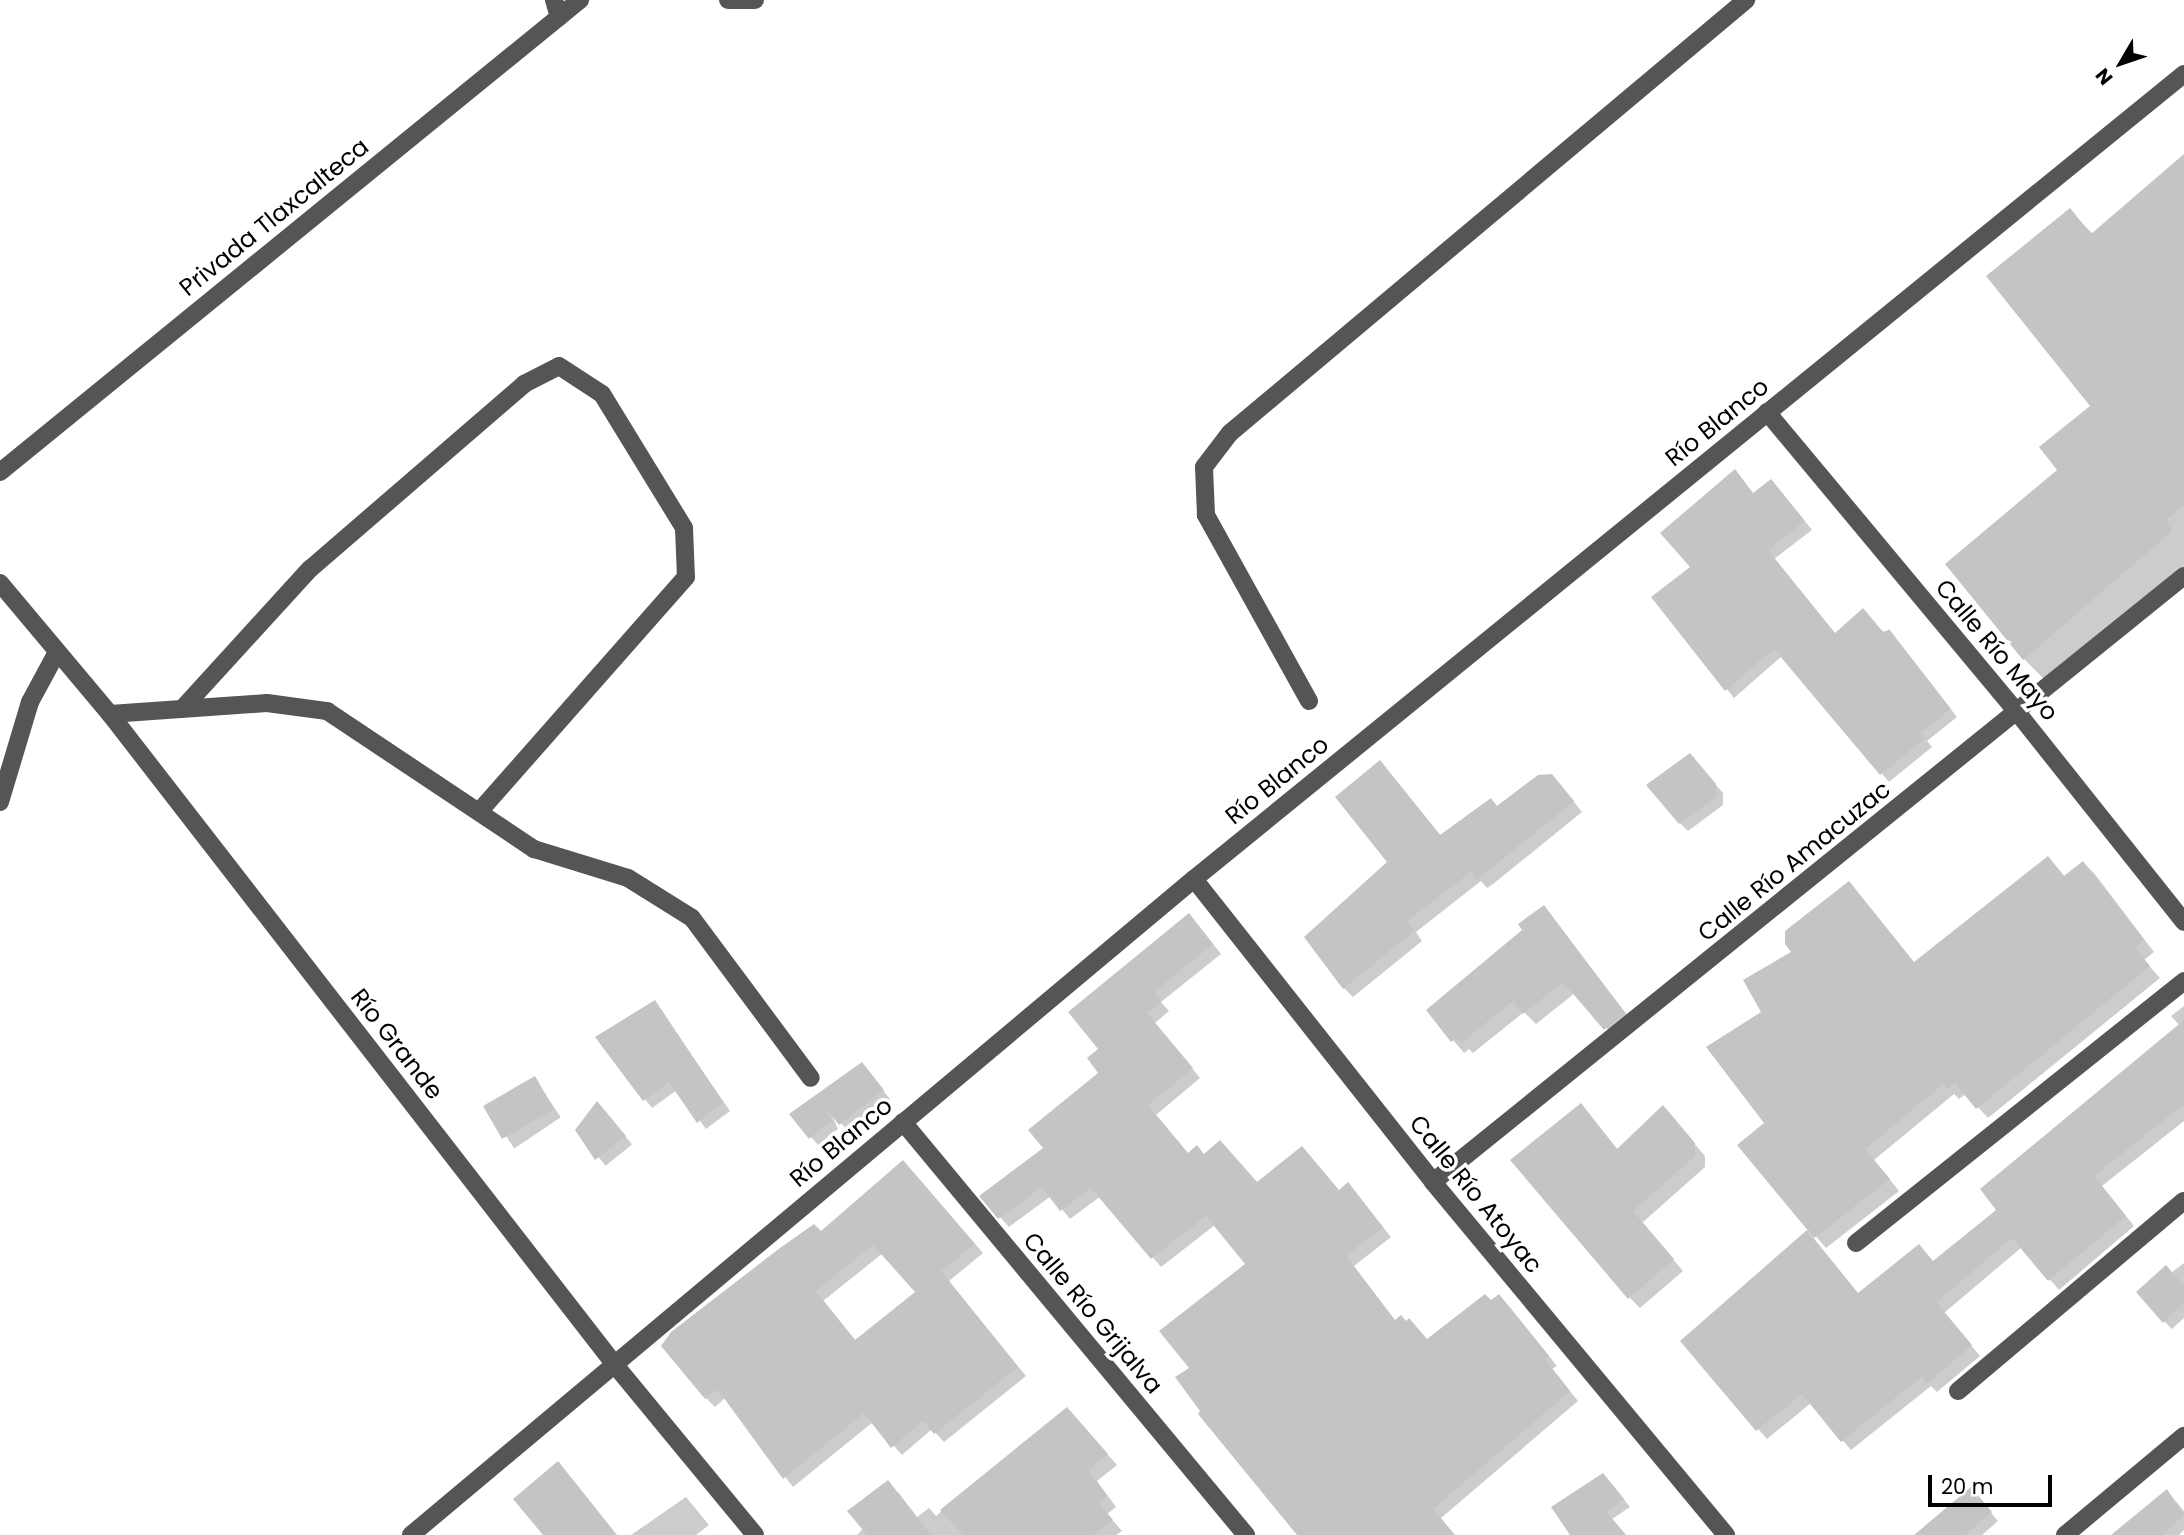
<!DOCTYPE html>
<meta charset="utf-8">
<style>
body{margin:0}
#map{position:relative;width:2184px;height:1535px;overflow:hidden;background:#fff;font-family:Poppins,sans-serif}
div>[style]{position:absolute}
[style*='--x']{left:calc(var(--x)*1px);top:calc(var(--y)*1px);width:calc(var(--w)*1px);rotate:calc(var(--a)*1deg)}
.shadow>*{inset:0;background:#0003;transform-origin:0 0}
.building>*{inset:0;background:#c4c4c4;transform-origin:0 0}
.minor>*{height:18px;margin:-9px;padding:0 9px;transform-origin:9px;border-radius:9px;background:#555}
span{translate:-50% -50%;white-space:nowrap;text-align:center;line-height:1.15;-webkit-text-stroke:7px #fff;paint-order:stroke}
.street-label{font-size:24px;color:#000}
.north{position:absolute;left:2086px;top:28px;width:70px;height:70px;-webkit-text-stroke:5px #fff;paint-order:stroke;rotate:231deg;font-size:19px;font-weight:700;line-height:28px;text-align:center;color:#000}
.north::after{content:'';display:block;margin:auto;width:24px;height:32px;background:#000;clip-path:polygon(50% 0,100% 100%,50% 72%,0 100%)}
.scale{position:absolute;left:1928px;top:1475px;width:124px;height:32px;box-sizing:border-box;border:4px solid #000;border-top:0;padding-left:9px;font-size:21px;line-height:24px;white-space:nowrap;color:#000;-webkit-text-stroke:5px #fff;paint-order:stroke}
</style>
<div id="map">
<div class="shadow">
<i style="clip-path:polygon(2184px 171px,2184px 570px,2050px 685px,2024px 659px,2059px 470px,2092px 406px,2070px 211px,2094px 235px)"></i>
<i style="clip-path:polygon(1779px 489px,1812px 530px,1774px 559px,1836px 635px,1889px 631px,1957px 717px,1927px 741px,1932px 747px,1889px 782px,1782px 656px,1734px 698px,1654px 597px,1692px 568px,1754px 495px)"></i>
<i style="clip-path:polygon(1697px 764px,1723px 793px,1723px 805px,1688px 831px,1680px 823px)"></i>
<i style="clip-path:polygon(1389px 772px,1441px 836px,1498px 807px,1561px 786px,1582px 812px,1493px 884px,1487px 888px,1481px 881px,1416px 932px,1422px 941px,1353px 997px,1344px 988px,1390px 862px)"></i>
<i style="clip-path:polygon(2048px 858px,2066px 878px,2083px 863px,2094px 873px,2154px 952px,2144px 960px,2160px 978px,1988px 1118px,1966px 1094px,1959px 1099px,1954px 1094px,1874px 1160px,1899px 1191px,1826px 1248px,1739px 1146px,1767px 1124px,1764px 1013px,1794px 952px,1849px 883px,1915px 964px)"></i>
<i style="clip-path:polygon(1544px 907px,1635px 1025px,1617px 1040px,1575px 993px,1536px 1024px,1524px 1012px,1473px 1053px,1469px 1049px,1464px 1053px,1428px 1010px,1525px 931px)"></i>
<i style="clip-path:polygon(1198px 925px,1221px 954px,1161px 1002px,1169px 1011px,1155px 1023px,1200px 1078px,1156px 1115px,1189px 1155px,1205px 1155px,1258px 1184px,1356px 1194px,1391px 1237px,1354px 1266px,1396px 1322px,1427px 1340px,1491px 1302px,1508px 1305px,1557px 1366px,1552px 1369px,1578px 1401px,1441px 1518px,1454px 1535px,1300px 1535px,1203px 1412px,1191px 1368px,1248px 1264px,1215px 1225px,1161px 1267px,1101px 1196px,1070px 1219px,1051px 1196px,1009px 1227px,982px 1197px,1045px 1149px,1101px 1073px,1101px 1049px)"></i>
<i style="clip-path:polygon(655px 1002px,730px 1111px,706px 1129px,677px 1090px,652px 1108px,598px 1038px)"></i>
<i style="clip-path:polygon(2184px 1006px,2184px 1121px,2102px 1186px,2134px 1226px,2059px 1290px,2022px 1247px,1944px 1313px,1980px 1356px,1937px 1392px,1931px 1386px,1851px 1450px,1811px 1403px,1767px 1439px,1682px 1341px,1859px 1294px,1934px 1262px,1998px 1210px,2180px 1026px,2171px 1016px)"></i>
<i style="clip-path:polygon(862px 1064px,890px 1099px,848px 1131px,830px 1111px,838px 1129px,818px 1145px,792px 1115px)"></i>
<i style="left:535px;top:1079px;width:46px;height:56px;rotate:56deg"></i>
<i style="clip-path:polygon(1581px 1105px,1618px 1150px,1663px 1107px,1705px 1156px,1705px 1167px,1642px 1223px,1683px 1271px,1640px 1308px,1629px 1297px)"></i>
<i style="left:605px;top:1111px;width:43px;height:34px;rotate:51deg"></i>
<i style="clip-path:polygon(evenodd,912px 1171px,983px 1253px,949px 1281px,1026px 1376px,944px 1442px,932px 1429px,902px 1455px,873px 1422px,793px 1487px,725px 1398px,715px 1407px,706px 1398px,821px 1233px,912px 1171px,883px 1253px,917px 1292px,856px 1341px,823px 1301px,883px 1253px)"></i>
<i style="clip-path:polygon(2184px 1263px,2184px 1318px,2172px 1329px,2164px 1321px,2171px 1273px)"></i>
<i style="clip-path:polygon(1067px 1409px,1117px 1465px,1097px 1481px,1116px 1507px,1107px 1514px,1122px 1531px,1116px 1535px,857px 1535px,898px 1492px,917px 1517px,929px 1508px,936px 1516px)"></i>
<i style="clip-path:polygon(1611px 1483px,1630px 1507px,1612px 1519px,1625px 1535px,1572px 1535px)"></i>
<i style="clip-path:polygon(2167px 1491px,2184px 1511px,2184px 1530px,2179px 1535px,2114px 1535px)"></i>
<i style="clip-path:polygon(686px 1497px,709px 1525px,696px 1535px,631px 1535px)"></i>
<i style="clip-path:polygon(1978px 1497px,1998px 1521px,1982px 1535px,1932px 1535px)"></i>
</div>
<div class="building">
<i style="clip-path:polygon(2184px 154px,2184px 505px,2166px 520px,2172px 531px,2023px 660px,1945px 564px,2057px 470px,2039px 447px,2090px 406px,1986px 276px,2070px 208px,2091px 234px)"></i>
<i style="clip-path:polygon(1735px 469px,1753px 493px,1771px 479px,1805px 521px,1768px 550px,1835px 633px,1863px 608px,1884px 633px,1889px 629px,1951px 709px,1920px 733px,1925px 738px,1880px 775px,1774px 649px,1725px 691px,1651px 597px,1690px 567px,1660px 533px)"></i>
<i style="clip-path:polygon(1690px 753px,1716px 784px,1716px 797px,1679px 824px,1646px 785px)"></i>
<i style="clip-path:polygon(1380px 760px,1440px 835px,1491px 798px,1497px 806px,1538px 775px,1552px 774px,1574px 801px,1484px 874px,1477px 880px,1471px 872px,1407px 921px,1414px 931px,1343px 989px,1304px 937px,1387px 862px,1335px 797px)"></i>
<i style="clip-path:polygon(2048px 856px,2064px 876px,2083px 861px,2144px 940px,2135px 948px,2150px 966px,1976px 1109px,1955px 1083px,1948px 1089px,1943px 1084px,1865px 1149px,1890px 1179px,1814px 1238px,1737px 1145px,1764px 1123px,1706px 1047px,1761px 1012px,1743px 980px,1791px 952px,1785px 944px,1785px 931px,1849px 881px,1914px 962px)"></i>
<i style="clip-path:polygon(1544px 905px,1625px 1013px,1604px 1030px,1563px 982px,1523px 1014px,1513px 1001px,1461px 1043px,1457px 1038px,1451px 1042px,1426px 1010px,1522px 930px,1518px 924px)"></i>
<i style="clip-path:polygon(1189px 913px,1213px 944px,1154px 992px,1161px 1001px,1147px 1013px,1193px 1068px,1148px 1105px,1188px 1153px,1197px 1145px,1204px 1154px,1220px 1140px,1257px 1182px,1302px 1146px,1339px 1190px,1348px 1182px,1383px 1227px,1346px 1256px,1395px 1320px,1401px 1315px,1406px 1321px,1409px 1318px,1427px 1339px,1485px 1294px,1491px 1300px,1499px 1294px,1549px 1356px,1545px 1359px,1570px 1391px,1433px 1509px,1455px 1535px,1297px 1535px,1198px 1414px,1200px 1411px,1175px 1377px,1189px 1368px,1159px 1331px,1245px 1264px,1206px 1216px,1151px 1259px,1091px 1188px,1060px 1211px,1042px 1187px,998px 1219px,979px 1196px,1043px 1148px,1028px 1130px,1098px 1073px,1087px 1058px,1098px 1049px,1068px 1012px)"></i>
<i style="clip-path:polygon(655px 1000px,723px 1102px,697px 1123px,669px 1082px,643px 1101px,595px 1037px)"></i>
<i style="clip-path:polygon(2184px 1020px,2184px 1104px,2094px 1176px,2126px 1216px,2048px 1281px,2012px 1238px,1936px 1302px,1972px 1345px,1927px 1384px,1921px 1377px,1841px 1442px,1802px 1394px,1756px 1431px,1680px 1341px,1807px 1230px,1858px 1293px,1919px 1244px,1933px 1261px,1996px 1210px,1980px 1189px)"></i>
<i style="clip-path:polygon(862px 1062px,884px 1090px,839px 1125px,821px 1102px,832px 1120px,809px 1139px,789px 1114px)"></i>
<i style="left:535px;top:1076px;width:38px;height:60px;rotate:60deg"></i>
<i style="clip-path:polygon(597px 1101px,626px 1136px,595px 1160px,575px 1130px)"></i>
<i style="clip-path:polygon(1581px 1103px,1617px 1149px,1663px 1105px,1695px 1143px,1695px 1156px,1633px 1211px,1674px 1259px,1628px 1299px,1510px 1160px)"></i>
<i style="clip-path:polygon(evenodd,903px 1160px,975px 1244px,941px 1271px,1018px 1367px,934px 1434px,923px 1421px,891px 1448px,864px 1413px,783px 1479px,721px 1394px,715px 1390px,705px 1399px,661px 1346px,671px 1332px,780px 1248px,814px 1224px,821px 1231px,903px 1160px,873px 1245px,915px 1292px,855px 1340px,816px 1291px,873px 1245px)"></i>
<i style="clip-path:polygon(2166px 1265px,2184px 1286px,2184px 1303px,2163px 1323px,2136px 1292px)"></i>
<i style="clip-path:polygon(1067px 1407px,1108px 1454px,1088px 1470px,1107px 1496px,1099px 1503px,1113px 1520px,1094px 1535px,963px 1535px,940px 1510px)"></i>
<i style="clip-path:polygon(558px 1461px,617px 1535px,543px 1535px,513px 1499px)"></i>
<i style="clip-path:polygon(1603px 1473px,1624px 1499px,1606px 1511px,1626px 1535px,1570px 1535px,1551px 1507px)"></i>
<i style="clip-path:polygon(888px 1480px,931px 1535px,867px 1535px,847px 1511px)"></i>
<i style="clip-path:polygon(1971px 1487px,1992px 1512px,1965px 1535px,1914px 1535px)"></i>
<i style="clip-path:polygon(2167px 1489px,2184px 1515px,2163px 1535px,2111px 1535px)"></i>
</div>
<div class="minor">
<i style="--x:554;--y:0;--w:18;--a:74"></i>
<i style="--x:728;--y:0;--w:27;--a:0"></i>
<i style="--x:1767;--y:412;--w:391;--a:50.2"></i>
<i style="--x:2017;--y:712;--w:268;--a:51.5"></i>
<i style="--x:0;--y:472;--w:748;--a:-39.14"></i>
<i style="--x:0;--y:583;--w:171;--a:50"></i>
<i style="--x:110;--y:714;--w:824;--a:52.2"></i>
<i style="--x:615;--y:1365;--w:220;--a:50.5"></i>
<i style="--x:1309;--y:701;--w:213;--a:-119"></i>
<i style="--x:1206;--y:515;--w:48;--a:-92.4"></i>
<i style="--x:1204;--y:467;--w:43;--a:-52.6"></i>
<i style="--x:1230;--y:433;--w:674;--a:-40"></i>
<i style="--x:182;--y:709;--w:190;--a:-47.6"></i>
<i style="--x:310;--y:569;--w:283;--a:-40.8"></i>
<i style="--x:524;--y:384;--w:39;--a:-27"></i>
<i style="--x:559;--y:366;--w:51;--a:33.1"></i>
<i style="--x:602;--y:394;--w:157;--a:58.5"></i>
<i style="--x:684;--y:528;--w:49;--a:87.7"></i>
<i style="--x:686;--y:577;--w:313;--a:131.4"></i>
<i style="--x:110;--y:714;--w:157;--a:-4"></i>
<i style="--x:267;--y:703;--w:61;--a:7.6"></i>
<i style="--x:327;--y:711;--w:249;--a:33.7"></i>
<i style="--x:534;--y:849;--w:98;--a:17.1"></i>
<i style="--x:628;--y:878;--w:75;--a:32"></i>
<i style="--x:692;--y:918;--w:199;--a:53.4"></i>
<i style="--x:0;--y:802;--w:104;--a:-73.3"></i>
<i style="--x:30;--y:702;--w:57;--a:-61.6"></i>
<i style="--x:1194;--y:879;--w:386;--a:51.7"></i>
<i style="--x:1433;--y:1182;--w:459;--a:50.3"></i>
<i style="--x:903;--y:1122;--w:537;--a:50.29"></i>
<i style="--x:1433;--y:1182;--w:965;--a:-38.9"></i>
<i style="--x:1856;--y:1243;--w:420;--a:-38.6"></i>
<i style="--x:1958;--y:1391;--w:295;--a:-40.1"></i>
<i style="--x:411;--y:1535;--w:1021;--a:-39.96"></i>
<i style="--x:1194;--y:879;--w:1276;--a:-39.12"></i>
<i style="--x:2065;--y:1535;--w:155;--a:-39.8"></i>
</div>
<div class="street-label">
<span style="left:274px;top:217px;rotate:-39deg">Privada Tlaxcalteca</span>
<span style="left:1717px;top:422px;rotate:-39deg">Río Blanco</span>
<span style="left:1997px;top:650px;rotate:50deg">Calle Río Mayo</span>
<span style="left:1277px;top:780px;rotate:-39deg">Río Blanco</span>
<span style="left:1794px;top:861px;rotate:-39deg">Calle Río Amacuzac</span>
<span style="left:397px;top:1044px;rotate:52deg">Río Grande</span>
<span style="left:841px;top:1142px;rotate:-40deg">Río Blanco</span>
<span style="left:1476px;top:1194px;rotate:51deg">Calle Río Atoyac</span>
<span style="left:1093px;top:1313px;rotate:50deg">Calle Río Grijalva</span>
</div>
<div class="north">N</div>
<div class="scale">20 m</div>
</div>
